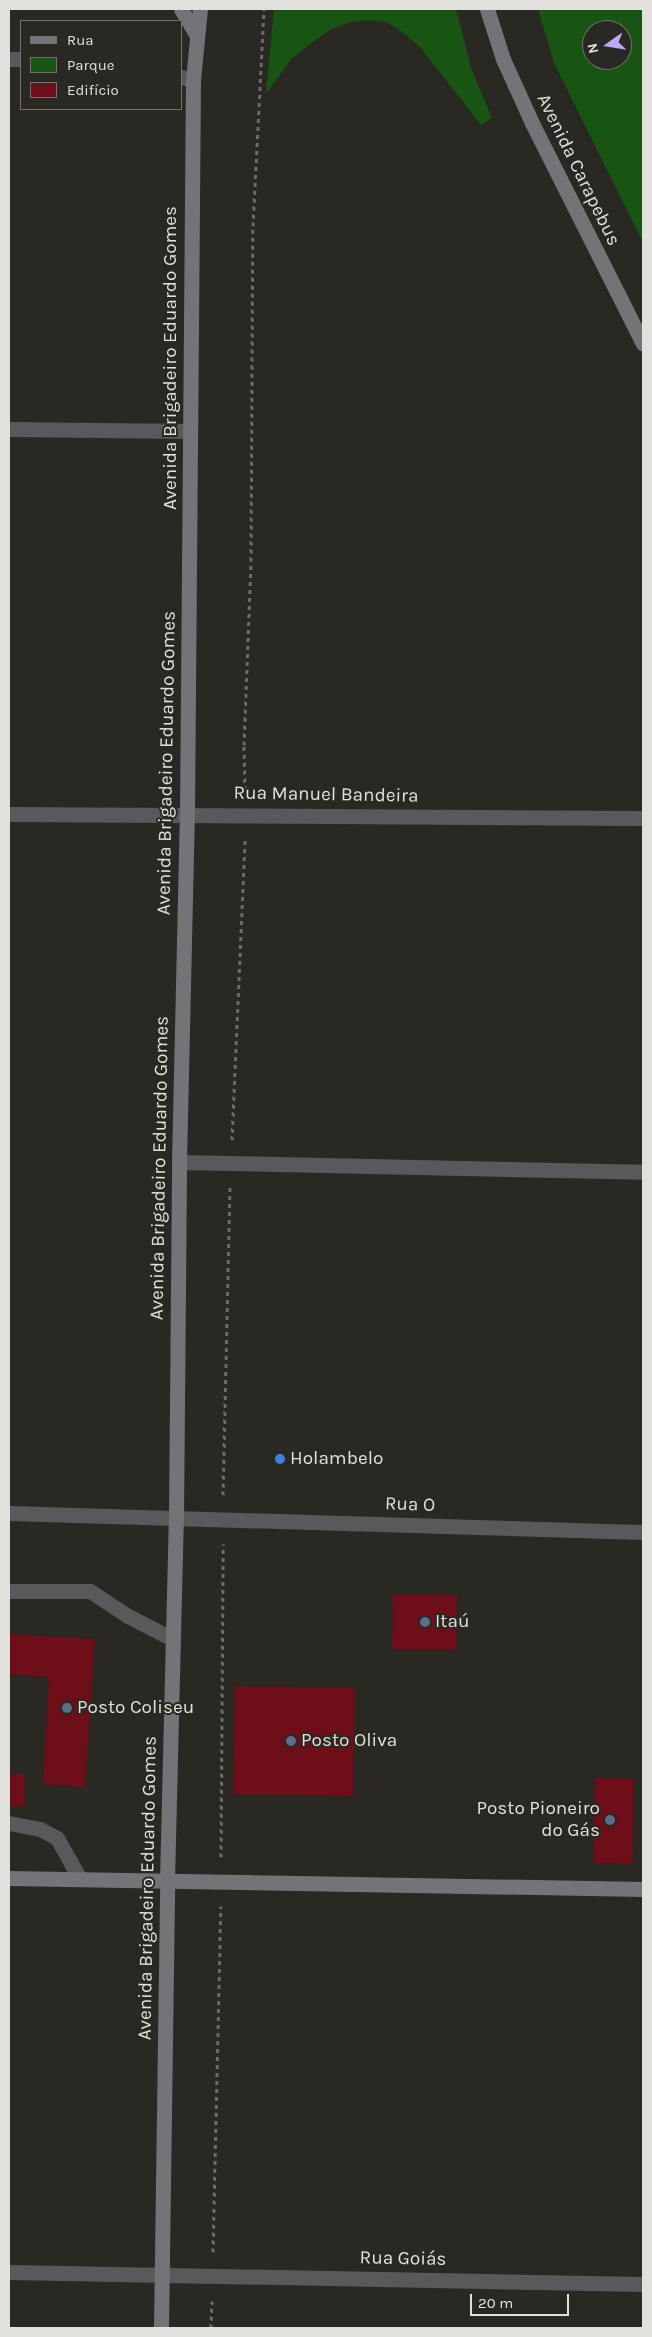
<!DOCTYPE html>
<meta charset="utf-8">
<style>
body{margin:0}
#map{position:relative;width:652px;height:2337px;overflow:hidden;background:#2a2822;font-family:Karla,sans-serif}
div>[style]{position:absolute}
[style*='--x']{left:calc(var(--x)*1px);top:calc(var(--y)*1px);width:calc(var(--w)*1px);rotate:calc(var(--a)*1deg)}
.green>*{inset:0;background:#185512}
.building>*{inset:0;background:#6e0e18;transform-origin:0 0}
.path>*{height:3px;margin-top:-1.5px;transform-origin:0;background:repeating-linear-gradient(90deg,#6e6c67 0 4px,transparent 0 8px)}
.lane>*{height:15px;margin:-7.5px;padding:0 7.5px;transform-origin:7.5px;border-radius:7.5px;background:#5a585b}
.street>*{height:15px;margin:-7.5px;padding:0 7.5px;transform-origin:7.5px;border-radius:7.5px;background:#5a585b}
.secondary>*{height:15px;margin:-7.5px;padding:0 7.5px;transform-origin:7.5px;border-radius:7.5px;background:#757378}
.dots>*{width:14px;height:14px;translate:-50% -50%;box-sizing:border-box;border:2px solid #2a2822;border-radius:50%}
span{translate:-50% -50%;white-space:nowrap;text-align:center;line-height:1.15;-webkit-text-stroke:4px #2a2822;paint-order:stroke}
.street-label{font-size:19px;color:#e1e0dc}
.poi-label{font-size:19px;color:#e1e0dc}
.left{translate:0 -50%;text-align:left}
.right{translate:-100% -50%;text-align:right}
.frame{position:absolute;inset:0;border:10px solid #e1e0dc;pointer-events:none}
.legend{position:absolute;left:20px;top:20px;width:162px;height:90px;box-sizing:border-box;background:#2a2822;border:1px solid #73726c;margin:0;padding:6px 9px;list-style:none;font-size:15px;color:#e1e0dc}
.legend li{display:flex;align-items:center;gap:10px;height:25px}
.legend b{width:25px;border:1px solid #73726c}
.north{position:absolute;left:582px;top:20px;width:50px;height:50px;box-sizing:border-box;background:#2a2822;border:1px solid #73726c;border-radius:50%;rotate:257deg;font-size:14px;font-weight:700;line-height:20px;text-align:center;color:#e1e0dc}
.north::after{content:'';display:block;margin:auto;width:18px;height:22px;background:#baaaf6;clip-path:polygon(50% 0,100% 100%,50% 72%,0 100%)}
.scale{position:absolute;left:470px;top:2294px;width:99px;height:22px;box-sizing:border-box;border:2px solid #e1e0dc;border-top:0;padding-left:6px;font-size:15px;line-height:18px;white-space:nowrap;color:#e1e0dc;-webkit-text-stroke:4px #2a2822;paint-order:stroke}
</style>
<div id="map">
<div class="green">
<i style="clip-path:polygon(274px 9px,456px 9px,471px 68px,492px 118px,481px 125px,420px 47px,400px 30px,386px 22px,368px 20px,351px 22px,331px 29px,310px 44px,292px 58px,266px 94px)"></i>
<i style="clip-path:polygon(evenodd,538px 9px,643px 9px,643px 242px,554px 63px,538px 9px,592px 30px,622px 30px,622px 60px,592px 60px,592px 30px)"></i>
</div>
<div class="building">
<i style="left:393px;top:1594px;width:64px;height:55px;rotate:1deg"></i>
<i style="clip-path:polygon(9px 1634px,95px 1639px,85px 1787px,43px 1784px,49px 1677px,9px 1674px)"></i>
<i style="left:235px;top:1686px;width:120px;height:108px;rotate:1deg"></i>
<i style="left:9px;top:1774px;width:16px;height:32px"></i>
<i style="left:595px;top:1778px;width:39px;height:85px;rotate:1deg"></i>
</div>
<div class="path">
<i style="--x:245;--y:790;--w:45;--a:-91.3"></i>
<i style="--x:244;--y:745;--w:184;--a:-87.8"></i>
<i style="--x:251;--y:561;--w:335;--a:-89.7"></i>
<i style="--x:253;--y:226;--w:217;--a:-87.1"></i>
<i style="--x:232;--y:1140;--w:301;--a:-87.5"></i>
<i style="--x:223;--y:1495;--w:309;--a:-88.7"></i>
<i style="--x:221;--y:1857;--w:313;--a:-89.6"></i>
<i style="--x:213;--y:2252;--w:346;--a:-88.7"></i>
<i style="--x:211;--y:2328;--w:27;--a:-88"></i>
</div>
<div class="lane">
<i style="--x:9;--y:1591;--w:81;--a:0"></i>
<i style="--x:90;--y:1591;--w:45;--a:33.3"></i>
<i style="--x:128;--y:1616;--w:51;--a:27.1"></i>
<i style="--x:9;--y:1823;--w:32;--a:11"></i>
<i style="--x:40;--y:1829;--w:19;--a:28"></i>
<i style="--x:57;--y:1838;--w:47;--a:60.7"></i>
</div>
<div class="street">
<i style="--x:9;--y:59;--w:12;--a:0"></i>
<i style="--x:181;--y:77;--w:12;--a:14"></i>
<i style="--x:9;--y:429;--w:181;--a:0.6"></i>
<i style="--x:9;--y:814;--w:634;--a:0.36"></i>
<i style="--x:179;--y:1162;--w:464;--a:1.2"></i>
<i style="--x:9;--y:1513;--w:634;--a:1.72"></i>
<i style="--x:9;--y:2272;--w:634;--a:1.08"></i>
</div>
<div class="secondary">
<i style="--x:181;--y:9;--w:31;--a:59"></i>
<i style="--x:487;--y:9;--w:52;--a:72.3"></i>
<i style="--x:503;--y:59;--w:70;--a:65.6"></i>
<i style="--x:532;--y:123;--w:247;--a:63.3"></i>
<i style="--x:9;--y:1878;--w:634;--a:0.99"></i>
<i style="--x:161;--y:2328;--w:447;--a:-89.2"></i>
<i style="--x:167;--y:1881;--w:363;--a:-88.6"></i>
<i style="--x:176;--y:1518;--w:356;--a:-89.5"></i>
<i style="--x:179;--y:1162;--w:349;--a:-88.7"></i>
<i style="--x:187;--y:813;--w:733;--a:-89.53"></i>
<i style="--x:193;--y:80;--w:71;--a:-84.4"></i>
</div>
<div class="dots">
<i style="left:280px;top:1459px;background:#3f7fe0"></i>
<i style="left:425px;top:1622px;background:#5c6f8a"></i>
<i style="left:67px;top:1708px;background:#5c6f8a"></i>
<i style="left:291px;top:1741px;background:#5c6f8a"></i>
<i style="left:610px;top:1820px;background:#5c6f8a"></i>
</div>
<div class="street-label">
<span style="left:578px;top:170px;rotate:64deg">Avenida Carapebus</span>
<span style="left:171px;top:358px;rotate:-90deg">Avenida Brigadeiro Eduardo Gomes</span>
<span style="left:167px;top:763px;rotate:-89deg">Avenida Brigadeiro Eduardo Gomes</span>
<span style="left:326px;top:795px;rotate:1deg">Rua Manuel Bandeira</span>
<span style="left:160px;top:1168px;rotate:-89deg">Avenida Brigadeiro Eduardo Gomes</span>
<span style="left:410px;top:1505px;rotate:2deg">Rua O</span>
<span style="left:148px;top:1888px;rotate:-89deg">Avenida Brigadeiro Eduardo Gomes</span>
<span style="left:403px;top:2259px;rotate:1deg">Rua Goiás</span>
</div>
<div class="poi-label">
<span class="left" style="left:290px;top:1459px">Holambelo</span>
<span class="left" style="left:435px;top:1622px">Itaú</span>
<span class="left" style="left:77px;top:1708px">Posto Coliseu</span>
<span class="left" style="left:301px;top:1741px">Posto Oliva</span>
<span class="right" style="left:600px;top:1820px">Posto Pioneiro<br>do Gás</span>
</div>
<div class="frame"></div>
<ul class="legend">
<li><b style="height:6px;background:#757378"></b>Rua</li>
<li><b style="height:14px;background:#185512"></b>Parque</li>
<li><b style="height:14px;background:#6e0e18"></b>Edifício</li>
</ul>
<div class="north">N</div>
<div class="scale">20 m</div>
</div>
